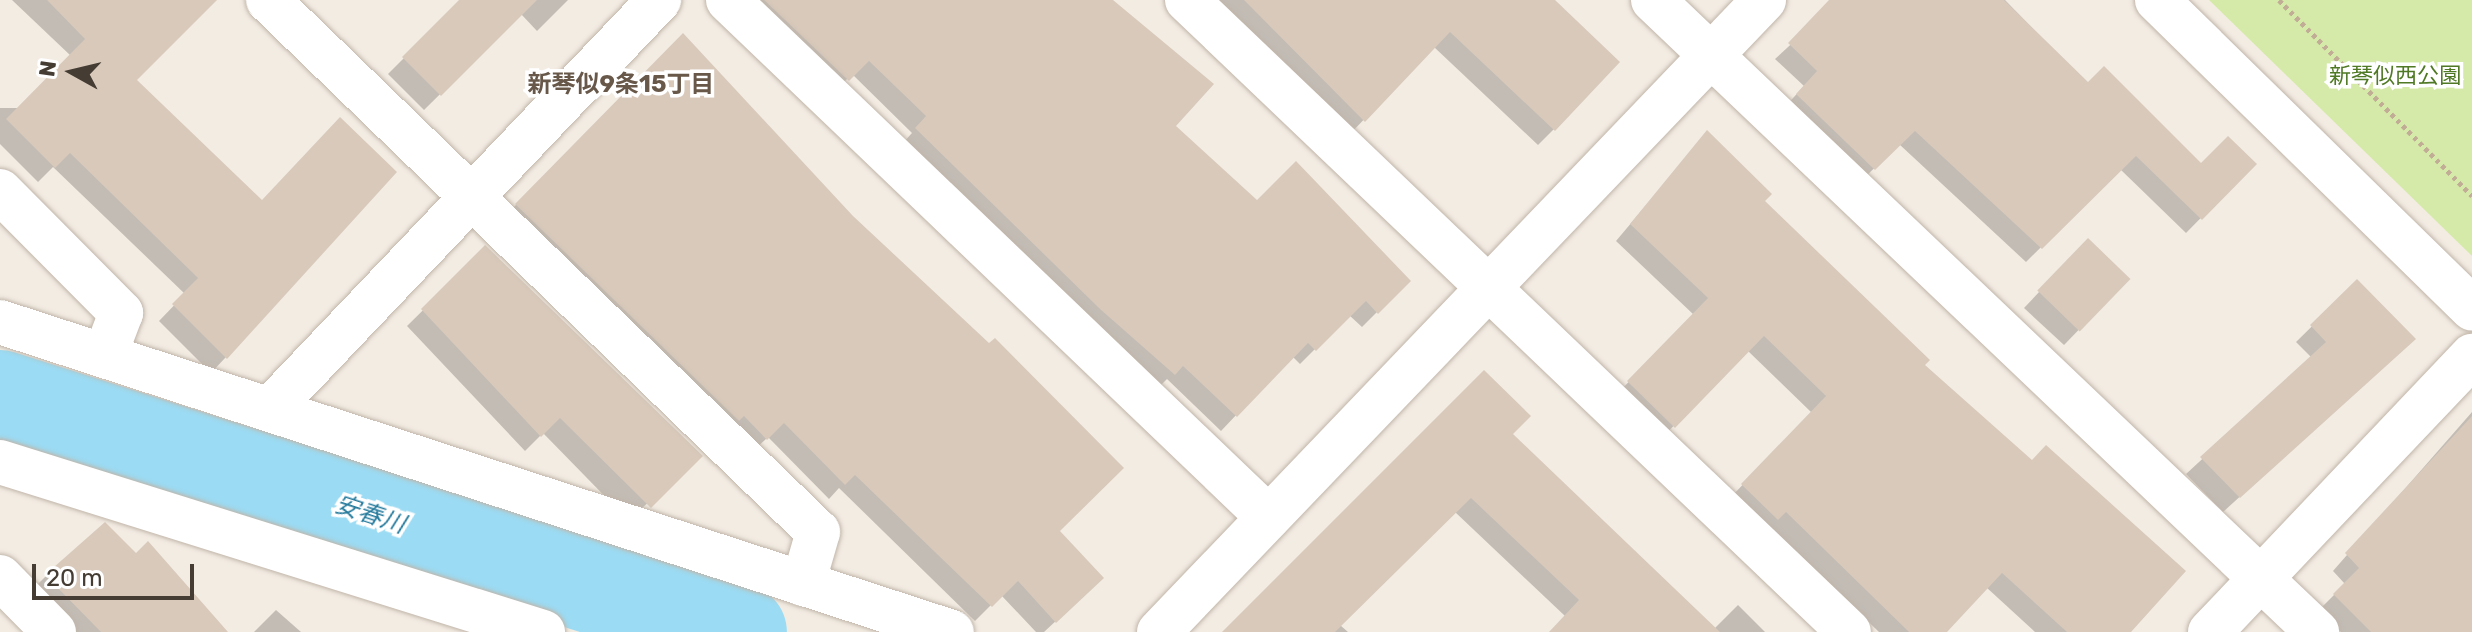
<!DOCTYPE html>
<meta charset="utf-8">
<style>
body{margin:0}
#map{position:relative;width:2472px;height:632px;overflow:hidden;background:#f3ece3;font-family:Rubik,"Noto Sans JP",sans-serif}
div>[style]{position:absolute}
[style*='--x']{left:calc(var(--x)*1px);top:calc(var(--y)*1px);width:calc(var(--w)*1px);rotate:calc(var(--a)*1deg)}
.green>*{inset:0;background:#d5eaa9}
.shadow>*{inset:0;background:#0003}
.river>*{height:96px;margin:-48px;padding:0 48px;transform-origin:48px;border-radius:48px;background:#9bdbf3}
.building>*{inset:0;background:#d8c9bb;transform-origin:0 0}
.path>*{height:5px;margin-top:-2.5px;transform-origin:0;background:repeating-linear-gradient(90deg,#c1ac96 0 4px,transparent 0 8px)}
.roads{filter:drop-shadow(0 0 2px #c1b5a9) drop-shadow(0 0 2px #c1b5a9)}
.street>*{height:44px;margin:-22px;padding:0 22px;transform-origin:22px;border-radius:22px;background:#fff}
span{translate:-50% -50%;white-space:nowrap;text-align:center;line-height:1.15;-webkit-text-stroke:7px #fff;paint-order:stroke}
.park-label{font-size:22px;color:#4f7924}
.neighbourhood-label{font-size:24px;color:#68584a;font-weight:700}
.water-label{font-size:24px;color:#257a9c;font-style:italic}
.north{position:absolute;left:32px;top:32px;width:80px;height:80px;-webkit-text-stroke:6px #fff;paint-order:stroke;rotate:278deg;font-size:22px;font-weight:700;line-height:32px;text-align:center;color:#453c33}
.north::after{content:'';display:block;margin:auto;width:28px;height:36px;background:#453c33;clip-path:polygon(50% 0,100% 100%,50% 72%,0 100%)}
.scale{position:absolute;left:32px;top:564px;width:162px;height:36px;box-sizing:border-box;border:4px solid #453c33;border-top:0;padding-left:10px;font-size:24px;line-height:28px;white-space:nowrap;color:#453c33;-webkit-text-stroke:6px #fff;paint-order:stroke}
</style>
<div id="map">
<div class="green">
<i style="clip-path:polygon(2209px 0,2472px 0,2472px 256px)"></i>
</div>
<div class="shadow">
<i style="clip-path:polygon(12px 0,212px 0,134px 80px,226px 357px,211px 373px,159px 321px,185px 294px,53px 167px,38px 182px,0 144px,0 108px,19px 108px,71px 56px)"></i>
<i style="clip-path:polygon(462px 0,568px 0,537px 31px,521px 14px,424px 110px,388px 74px)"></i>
<i style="clip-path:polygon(731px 0,1110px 0,1173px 126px,1257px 203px,1408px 281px,1362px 327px,1349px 315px,1300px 364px,1292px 356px,1221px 431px,1167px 379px,1158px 388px,902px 144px,912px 133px,852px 74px,832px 94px)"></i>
<i style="clip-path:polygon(1213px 0,1552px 0,1554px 129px,1538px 145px,1434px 47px,1348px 136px)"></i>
<i style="clip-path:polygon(1839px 0,2005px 0,2088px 85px,2201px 165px,2254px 164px,2186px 233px,2120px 169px,2026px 262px,1899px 144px,1859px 183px,1783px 109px,1804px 86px,1775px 59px)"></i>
<i style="clip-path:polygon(683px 36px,1058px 531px,1086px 593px,1044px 632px,1036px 632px,1001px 595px,975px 621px,839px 488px,829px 499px,768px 437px,750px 454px,501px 220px)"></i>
<i style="clip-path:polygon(1707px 133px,1762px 201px,1922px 366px,2128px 632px,2035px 632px,1986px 587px,1945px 632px,1879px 632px,1769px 526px,1727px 501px,1812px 413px,1747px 350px,1658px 442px,1613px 398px,1694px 315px,1616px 241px)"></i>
<i style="clip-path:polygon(486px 248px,685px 471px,628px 520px,543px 433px,525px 451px,407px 326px)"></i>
<i style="clip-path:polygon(2073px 256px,2128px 279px,2064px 345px,2024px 308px)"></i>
<i style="clip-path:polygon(2357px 282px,2397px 354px,2223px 512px,2186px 474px,2312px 358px,2296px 342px)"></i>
<i style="clip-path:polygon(2472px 412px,2472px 632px,2341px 632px,2319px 610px,2345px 584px,2333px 571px)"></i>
<i style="clip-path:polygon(1510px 434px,1714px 629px,1738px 605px,1765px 632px,1551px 632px,1565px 616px,1455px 512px,1340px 625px,1348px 632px,1224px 632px)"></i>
<i style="clip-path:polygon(136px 556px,226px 632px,71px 632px,31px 591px,46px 576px)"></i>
<i style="clip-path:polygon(276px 610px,301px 632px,254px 632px)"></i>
</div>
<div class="river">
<i style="--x:0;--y:398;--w:775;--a:17.57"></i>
</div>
<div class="building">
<i style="clip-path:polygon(47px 0,217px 0,137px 80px,262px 200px,340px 117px,397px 172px,227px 359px,172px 304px,198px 278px,70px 153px,55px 168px,6px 119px,85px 39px)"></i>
<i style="clip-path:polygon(459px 0,537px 0,441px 96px,402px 57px)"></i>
<i style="clip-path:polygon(764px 0,1113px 0,1214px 84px,1176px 126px,1257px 200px,1296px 161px,1411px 281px,1378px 314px,1366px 301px,1316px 351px,1308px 343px,1237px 417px,1183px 366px,1175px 375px,1100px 309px,915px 128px,926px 116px,869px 61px,849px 81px)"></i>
<i style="clip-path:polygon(1244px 0,1555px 0,1620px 62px,1555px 131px,1450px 32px,1365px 122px)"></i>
<i style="clip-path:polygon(1829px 0,2004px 0,2088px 82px,2104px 66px,2201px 163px,2228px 136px,2257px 164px,2202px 220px,2136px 156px,2042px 249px,1915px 131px,1875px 170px,1796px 94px,1817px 71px,1788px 43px)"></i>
<i style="clip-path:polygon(683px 33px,853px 216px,989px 343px,995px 338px,1124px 468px,1060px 531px,1104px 578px,1056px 623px,1018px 581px,992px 607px,855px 475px,845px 485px,784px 423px,767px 440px,744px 416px,739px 421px,515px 204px)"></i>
<i style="clip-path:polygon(1707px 130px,1772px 194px,1765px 201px,1930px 360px,1925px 365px,2032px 460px,2046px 445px,2186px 571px,2131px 632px,2067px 632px,2002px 573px,1947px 632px,1909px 632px,1786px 512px,1778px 520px,1741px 484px,1826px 396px,1764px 336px,1675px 428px,1627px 381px,1708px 298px,1630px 224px)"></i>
<i style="left:2088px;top:238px;width:59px;height:73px;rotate:44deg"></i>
<i style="clip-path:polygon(485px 245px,703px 456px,651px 508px,560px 418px,541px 437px,421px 309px)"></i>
<i style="clip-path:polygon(2357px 279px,2416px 339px,2240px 498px,2200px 457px,2326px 342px,2310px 325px)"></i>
<i style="clip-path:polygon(1484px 370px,1531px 416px,1513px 434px,1720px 632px,1549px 632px,1579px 600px,1471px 498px,1335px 632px,1222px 632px)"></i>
<i style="clip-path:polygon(2472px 416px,2472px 632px,2371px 632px,2333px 594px,2359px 568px,2345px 553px)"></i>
<i style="clip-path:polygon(105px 522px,136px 553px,148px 541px,228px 632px,101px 632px,45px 575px)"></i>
</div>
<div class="path">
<i style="--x:2279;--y:0;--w:275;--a:45.4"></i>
</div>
<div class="roads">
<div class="street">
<i style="--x:268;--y:0;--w:765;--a:44.05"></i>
<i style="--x:818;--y:532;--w:54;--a:106.1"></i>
<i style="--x:728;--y:0;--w:748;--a:43.75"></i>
<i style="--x:1187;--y:0;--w:915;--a:43.67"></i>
<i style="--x:1653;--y:0;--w:917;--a:43.59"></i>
<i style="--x:2157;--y:0;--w:441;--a:44.4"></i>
<i style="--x:0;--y:191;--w:172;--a:45.2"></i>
<i style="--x:121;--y:313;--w:45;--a:110.9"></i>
<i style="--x:0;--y:322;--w:1001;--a:18.04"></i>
<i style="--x:272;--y:407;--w:562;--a:-46.44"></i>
<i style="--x:0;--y:462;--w:569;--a:17.38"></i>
<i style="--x:0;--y:577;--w:77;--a:45.5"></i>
<i style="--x:1159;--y:632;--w:875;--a:-46.25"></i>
<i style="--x:2210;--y:632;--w:381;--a:-46.5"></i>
</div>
</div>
<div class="park-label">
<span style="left:2395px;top:76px">新琴似西公園</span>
</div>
<div class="neighbourhood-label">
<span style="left:621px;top:85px">新琴似9条15丁目</span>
</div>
<div class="water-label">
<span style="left:370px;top:515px;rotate:18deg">安春川</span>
</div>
<div class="north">N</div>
<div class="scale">20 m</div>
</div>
